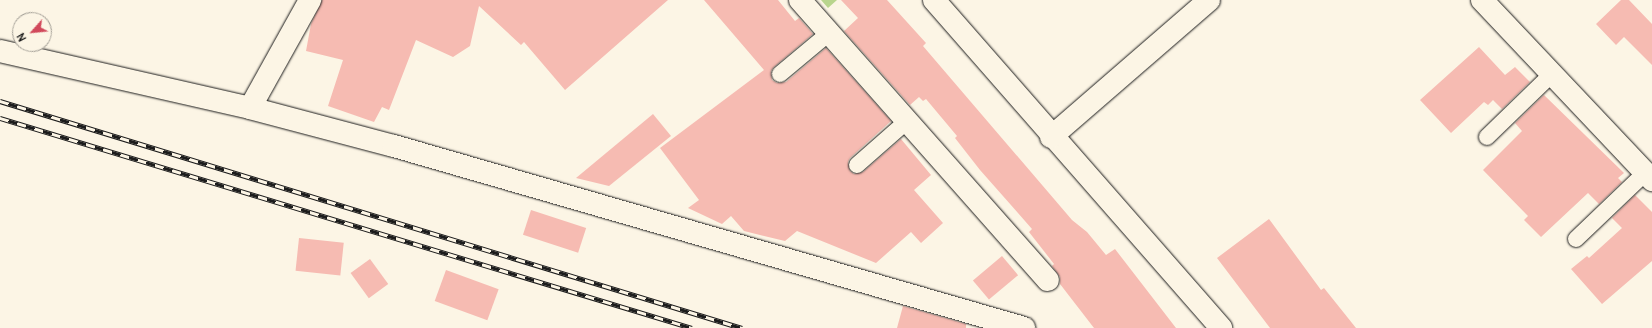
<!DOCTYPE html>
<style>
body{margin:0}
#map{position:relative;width:1652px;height:328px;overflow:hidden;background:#fcf5e5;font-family:Pangolin,sans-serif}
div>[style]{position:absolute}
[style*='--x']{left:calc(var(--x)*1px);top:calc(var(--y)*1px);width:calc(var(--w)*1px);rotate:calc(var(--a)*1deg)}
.green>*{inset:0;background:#b9d58d}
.building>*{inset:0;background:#f6bbb2;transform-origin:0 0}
.roads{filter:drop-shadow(0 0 1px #1c1c1c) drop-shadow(0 0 1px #1c1c1c)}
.lane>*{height:16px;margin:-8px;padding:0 8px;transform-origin:8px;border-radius:8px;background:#fcf5e5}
.street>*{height:22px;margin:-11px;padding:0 11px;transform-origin:11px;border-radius:11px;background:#fcf5e5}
.rail>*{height:4.5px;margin-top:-2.25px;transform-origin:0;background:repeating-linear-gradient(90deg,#fcf5e5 0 9px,#1c1c1c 0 18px);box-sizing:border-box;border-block:1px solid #1c1c1c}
span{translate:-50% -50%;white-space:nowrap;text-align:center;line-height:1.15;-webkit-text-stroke:3px #fcf5e5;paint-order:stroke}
.north{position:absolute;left:12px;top:12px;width:40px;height:40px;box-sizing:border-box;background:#fcf5e5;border:1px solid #a29e95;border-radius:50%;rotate:243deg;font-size:11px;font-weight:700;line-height:16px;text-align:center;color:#1c1c1c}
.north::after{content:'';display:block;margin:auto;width:14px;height:18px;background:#d1495b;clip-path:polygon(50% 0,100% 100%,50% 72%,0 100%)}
</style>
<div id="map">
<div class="green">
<i style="clip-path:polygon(821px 0,837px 0,828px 8px)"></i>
</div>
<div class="building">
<i style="clip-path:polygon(322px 0,668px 0,565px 90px,524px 42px,521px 45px,479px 6px,470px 46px,453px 57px,416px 40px,389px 110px,382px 107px,374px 122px,328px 106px,343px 60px,306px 51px,311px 24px)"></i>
<i style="clip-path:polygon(704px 0,778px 0,795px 21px,799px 18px,813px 34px,774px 67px,771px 71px,772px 80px,777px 83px,786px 82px,826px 48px,891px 121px,850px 158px,848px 162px,850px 171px,854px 174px,863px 172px,901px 139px,931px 175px,914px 190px,943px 223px,921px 243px,911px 232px,876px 263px,797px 231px,785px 241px,744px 231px,731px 216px,722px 224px,688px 208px,699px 200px,660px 148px,764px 70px)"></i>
<i style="clip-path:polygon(841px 0,887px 0,926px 43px,923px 46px,1072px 220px,1087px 232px,1106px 255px,1115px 249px,1176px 328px,1094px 328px,1060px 284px,1060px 277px,1052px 266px,1054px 264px,1029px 232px,1032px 229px,980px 170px,955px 138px,957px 136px,926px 99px,923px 101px,919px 97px,910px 105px,844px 31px,858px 18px)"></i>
<i style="clip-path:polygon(1621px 0,1629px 0,1652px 24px,1652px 65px,1624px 37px,1616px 45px,1596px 24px)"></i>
<i style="clip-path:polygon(1479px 47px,1505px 75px,1515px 67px,1530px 82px,1502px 109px,1493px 100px,1488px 105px,1484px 102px,1451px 133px,1420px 100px)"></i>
<i style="clip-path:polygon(1544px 95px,1624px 173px,1618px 178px,1622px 182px,1599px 204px,1588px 193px,1541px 237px,1524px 220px,1528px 216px,1483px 170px,1522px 131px,1515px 123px)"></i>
<i style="clip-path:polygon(653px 114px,671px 136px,609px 186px,576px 178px)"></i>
<i style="clip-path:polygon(1635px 195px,1652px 212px,1652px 261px,1602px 304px,1571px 269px,1587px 256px,1589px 258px,1622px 228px,1612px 218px)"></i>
<i style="left:531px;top:210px;width:58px;height:26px;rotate:18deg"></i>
<i style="clip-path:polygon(1269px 219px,1321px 290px,1324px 288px,1356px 328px,1270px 328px,1217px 258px)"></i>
<i style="left:299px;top:238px;width:45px;height:33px;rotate:6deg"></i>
<i style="left:1002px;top:256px;width:25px;height:38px;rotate:50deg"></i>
<i style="left:370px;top:259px;width:31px;height:24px;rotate:54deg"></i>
<i style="left:446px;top:270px;width:56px;height:33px;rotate:20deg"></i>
<i style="clip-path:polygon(903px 306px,966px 324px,966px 328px,897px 328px)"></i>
</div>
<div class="roads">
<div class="lane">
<i style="--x:780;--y:74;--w:64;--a:-39.9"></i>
<i style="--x:1487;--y:137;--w:91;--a:-44.1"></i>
<i style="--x:857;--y:165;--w:67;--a:-41.3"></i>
<i style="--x:1576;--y:239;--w:95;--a:-43.7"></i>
</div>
<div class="street">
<i style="--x:800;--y:0;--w:374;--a:48.5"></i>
<i style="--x:934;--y:0;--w:436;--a:48.8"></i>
<i style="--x:1482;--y:0;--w:248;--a:46.6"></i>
<i style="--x:0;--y:51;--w:256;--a:12.8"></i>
<i style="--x:250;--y:108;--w:149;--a:14.8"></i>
<i style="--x:394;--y:146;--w:656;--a:16.11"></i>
<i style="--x:250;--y:108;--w:124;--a:-60.9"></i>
<i style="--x:1051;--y:137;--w:209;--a:-40.9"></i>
</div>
</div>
<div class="rail">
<i style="--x:0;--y:101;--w:776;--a:17.01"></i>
<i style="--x:0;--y:118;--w:723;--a:16.88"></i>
</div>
<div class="north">N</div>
</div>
